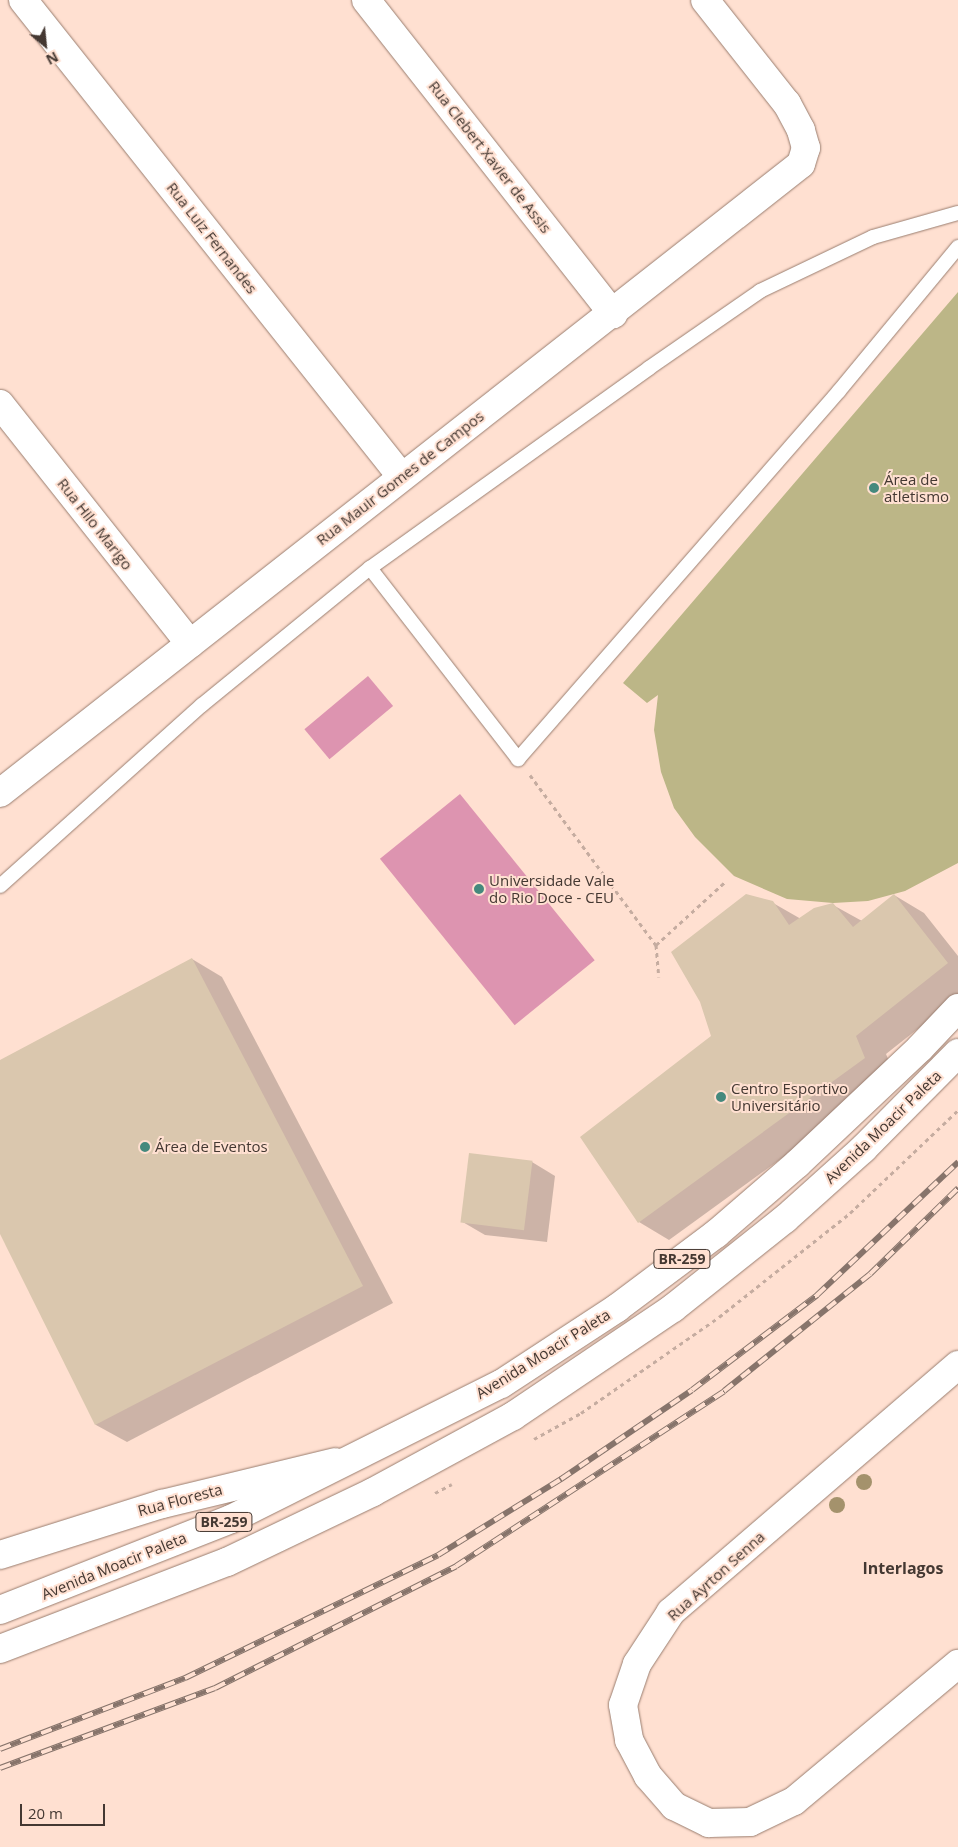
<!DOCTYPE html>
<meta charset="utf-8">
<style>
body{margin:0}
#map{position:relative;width:958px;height:1847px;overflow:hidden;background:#ffe0d1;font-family:"Open Sans",sans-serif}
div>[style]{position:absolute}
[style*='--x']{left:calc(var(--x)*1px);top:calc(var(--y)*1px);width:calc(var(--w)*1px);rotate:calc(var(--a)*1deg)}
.green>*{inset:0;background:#bcb687}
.water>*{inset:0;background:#dd94b0;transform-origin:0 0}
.shadow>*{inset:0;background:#0003}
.building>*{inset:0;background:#dac7ae;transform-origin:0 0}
.path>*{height:3px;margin-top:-1.5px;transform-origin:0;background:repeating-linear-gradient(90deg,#c5aca0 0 4px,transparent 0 8px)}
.roads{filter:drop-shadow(0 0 1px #997d6f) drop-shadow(0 0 1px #997d6f)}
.lane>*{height:14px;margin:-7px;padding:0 7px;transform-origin:7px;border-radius:7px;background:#fff}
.street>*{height:28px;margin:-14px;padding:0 14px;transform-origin:14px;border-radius:14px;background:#fff}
.primary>*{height:28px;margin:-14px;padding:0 14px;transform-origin:14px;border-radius:14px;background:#fff}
.rail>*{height:5.5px;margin-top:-2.75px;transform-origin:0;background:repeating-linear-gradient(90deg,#ffe0d1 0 11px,#87746b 0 22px);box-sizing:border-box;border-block:1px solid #87746b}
.trees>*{width:16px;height:16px;margin:-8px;border-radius:50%;background:#a4926c}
.dots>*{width:14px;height:14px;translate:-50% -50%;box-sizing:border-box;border:2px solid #ffe0d1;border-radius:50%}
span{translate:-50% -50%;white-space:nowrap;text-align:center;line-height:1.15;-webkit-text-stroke:4px #ffe0d1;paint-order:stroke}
.shield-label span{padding:1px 4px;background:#ffe0d1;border:1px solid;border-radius:4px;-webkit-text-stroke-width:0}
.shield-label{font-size:14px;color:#443832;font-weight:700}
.street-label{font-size:15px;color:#443832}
.poi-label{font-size:15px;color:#443832}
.left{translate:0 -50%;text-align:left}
.neighbourhood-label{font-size:16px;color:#443832;font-weight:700}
.north{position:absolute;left:20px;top:20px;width:50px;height:50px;-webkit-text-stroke:4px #ffe0d1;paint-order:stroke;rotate:152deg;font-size:14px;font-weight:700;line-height:20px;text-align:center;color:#443832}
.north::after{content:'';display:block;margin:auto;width:18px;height:22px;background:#443832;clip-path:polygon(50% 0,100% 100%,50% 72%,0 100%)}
.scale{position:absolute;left:20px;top:1804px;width:85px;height:22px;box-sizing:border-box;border:2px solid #443832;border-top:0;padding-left:6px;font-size:15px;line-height:18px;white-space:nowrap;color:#443832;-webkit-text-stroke:4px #ffe0d1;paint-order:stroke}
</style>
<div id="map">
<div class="green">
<i style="clip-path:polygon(958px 292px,958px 863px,905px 891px,868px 901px,833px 903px,787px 899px,734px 876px,695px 837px,674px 808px,661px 772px,654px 730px,658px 695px,647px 703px,623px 683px)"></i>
</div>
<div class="water">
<i style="left:368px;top:676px;width:39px;height:83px;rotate:50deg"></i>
<i style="left:460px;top:794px;width:214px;height:103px;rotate:51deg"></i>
</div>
<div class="shadow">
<i style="clip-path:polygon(894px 895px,924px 913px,958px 956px,958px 997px,886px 1054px,895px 1076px,669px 1240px,639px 1222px,712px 1037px,773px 903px,801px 919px,833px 905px,862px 921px)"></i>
<i style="clip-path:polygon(192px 959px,222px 977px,393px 1303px,127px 1442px,96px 1425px,0 1232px,0 1061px)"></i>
<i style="clip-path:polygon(532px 1162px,555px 1176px,547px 1242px,485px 1235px,461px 1221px)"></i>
</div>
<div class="building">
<i style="clip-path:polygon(746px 894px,773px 901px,789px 925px,814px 908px,833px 903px,853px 927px,894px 894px,948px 963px,856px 1036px,865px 1058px,638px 1223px,580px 1137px,711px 1036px,700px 1002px,671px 952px)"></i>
<i style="clip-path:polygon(192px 958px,363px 1286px,95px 1425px,0 1234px,0 1060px)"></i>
<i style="left:469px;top:1153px;width:64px;height:70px;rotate:7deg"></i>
</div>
<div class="path">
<i style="--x:530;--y:775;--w:212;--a:53.5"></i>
<i style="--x:656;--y:945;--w:32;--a:85"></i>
<i style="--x:656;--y:945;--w:95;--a:-42.4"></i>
<i style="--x:534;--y:1439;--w:54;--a:-29"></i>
<i style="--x:581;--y:1413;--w:168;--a:-34.8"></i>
<i style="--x:719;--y:1317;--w:167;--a:-38.4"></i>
<i style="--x:850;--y:1213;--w:149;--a:-43.6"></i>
<i style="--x:435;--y:1493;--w:19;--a:-28"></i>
</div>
<div class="roads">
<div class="lane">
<i style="--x:370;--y:568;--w:242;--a:52.2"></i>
<i style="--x:518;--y:759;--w:488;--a:-48.9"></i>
<i style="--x:839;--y:391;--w:187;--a:-50.4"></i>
<i style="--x:0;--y:886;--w:271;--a:-41.9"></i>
<i style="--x:202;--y:705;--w:217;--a:-39.2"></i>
<i style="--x:370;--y:568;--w:343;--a:-35.6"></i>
<i style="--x:649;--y:368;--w:135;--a:-34.7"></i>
<i style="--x:760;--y:291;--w:125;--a:-25.5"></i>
<i style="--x:873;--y:237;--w:88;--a:-15.8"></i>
</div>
<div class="street">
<i style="--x:23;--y:0;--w:608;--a:51.55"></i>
<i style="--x:366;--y:0;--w:400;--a:51.8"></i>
<i style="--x:0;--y:404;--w:306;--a:51.6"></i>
<i style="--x:0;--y:793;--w:1018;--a:-38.14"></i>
<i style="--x:801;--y:164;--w:17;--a:-73"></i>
<i style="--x:806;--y:148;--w:19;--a:-106"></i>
<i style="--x:801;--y:130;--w:30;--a:-118"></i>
<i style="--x:787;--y:104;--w:132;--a:-128.3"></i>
<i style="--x:958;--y:1365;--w:379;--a:139.3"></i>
<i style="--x:671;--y:1612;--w:62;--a:123.2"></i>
<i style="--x:637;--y:1664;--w:43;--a:108.9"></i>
<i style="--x:623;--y:1705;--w:36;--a:80"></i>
<i style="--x:629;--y:1740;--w:41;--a:62.2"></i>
<i style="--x:648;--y:1776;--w:40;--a:49"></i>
<i style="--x:674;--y:1806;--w:39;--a:26"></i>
<i style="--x:709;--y:1823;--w:41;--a:-1.4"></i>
<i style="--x:750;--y:1822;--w:49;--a:-25.5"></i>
<i style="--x:794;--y:1801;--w:214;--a:-39.9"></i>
<i style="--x:0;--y:1555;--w:170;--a:-17.5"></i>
<i style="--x:162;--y:1504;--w:178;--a:-13.6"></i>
</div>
<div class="primary">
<i style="--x:0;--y:1610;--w:248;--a:-21.5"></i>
<i style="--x:231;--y:1519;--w:302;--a:-26.6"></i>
<i style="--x:501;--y:1384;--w:139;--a:-33.2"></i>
<i style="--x:617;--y:1308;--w:124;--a:-36.8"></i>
<i style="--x:716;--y:1234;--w:107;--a:-40.8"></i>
<i style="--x:797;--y:1164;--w:169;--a:-43.3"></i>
<i style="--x:920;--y:1048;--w:55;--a:-46.5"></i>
<i style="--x:0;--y:1649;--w:243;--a:-21"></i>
<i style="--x:227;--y:1562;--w:162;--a:-25.6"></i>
<i style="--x:373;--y:1492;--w:159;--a:-28.5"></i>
<i style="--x:513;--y:1416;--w:193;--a:-34"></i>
<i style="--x:673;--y:1308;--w:143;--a:-38.5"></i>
<i style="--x:785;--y:1219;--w:105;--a:-41.9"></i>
<i style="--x:863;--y:1149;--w:135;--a:-45.3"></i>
</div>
</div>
<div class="rail">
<i style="--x:0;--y:1749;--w:198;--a:-21"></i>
<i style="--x:185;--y:1678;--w:281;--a:-25.9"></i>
<i style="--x:438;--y:1555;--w:145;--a:-31.7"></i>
<i style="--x:561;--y:1479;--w:158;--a:-34.2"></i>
<i style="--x:692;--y:1390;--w:157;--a:-37.2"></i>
<i style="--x:817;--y:1295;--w:194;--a:-43.3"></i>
<i style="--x:0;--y:1768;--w:229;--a:-20.4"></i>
<i style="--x:215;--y:1688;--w:270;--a:-26.8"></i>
<i style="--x:456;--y:1566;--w:320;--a:-33.1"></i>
<i style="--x:724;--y:1391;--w:187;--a:-38.7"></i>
<i style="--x:870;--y:1274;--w:123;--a:-44.3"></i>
</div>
<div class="trees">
<i style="left:864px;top:1482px"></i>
<i style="left:837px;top:1505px"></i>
</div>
<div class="dots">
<i style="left:874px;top:488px;background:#45897d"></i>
<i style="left:479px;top:889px;background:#45897d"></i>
<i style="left:721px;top:1097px;background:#45897d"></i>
<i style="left:145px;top:1147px;background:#45897d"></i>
</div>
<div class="shield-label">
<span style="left:682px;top:1259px">BR-259</span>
<span style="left:224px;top:1522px">BR-259</span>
</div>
<div class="street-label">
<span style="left:490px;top:157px;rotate:52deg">Rua Clebert Xavier de Assis</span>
<span style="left:212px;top:238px;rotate:52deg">Rua Luiz Fernandes</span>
<span style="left:400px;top:478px;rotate:-38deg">Rua Mauir Gomes de Campos</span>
<span style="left:95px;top:524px;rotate:52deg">Rua Hilo Marigo</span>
<span style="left:883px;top:1127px;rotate:-44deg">Avenida Moacir Paleta</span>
<span style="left:543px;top:1354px;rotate:-32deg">Avenida Moacir Paleta</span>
<span style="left:180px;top:1500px;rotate:-15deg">Rua Floresta</span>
<span style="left:114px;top:1566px;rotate:-22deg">Avenida Moacir Paleta</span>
<span style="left:716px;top:1576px;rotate:-42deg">Rua Ayrton Senna</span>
</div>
<div class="poi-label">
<span class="left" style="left:884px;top:488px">Área de<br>atletismo</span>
<span class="left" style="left:489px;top:889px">Universidade Vale<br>do Rio Doce - CEU</span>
<span class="left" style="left:731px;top:1097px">Centro Esportivo<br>Universitário</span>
<span class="left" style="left:155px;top:1147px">Área de Eventos</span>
</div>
<div class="neighbourhood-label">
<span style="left:903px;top:1568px">Interlagos</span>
</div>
<div class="north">N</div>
<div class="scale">20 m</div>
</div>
